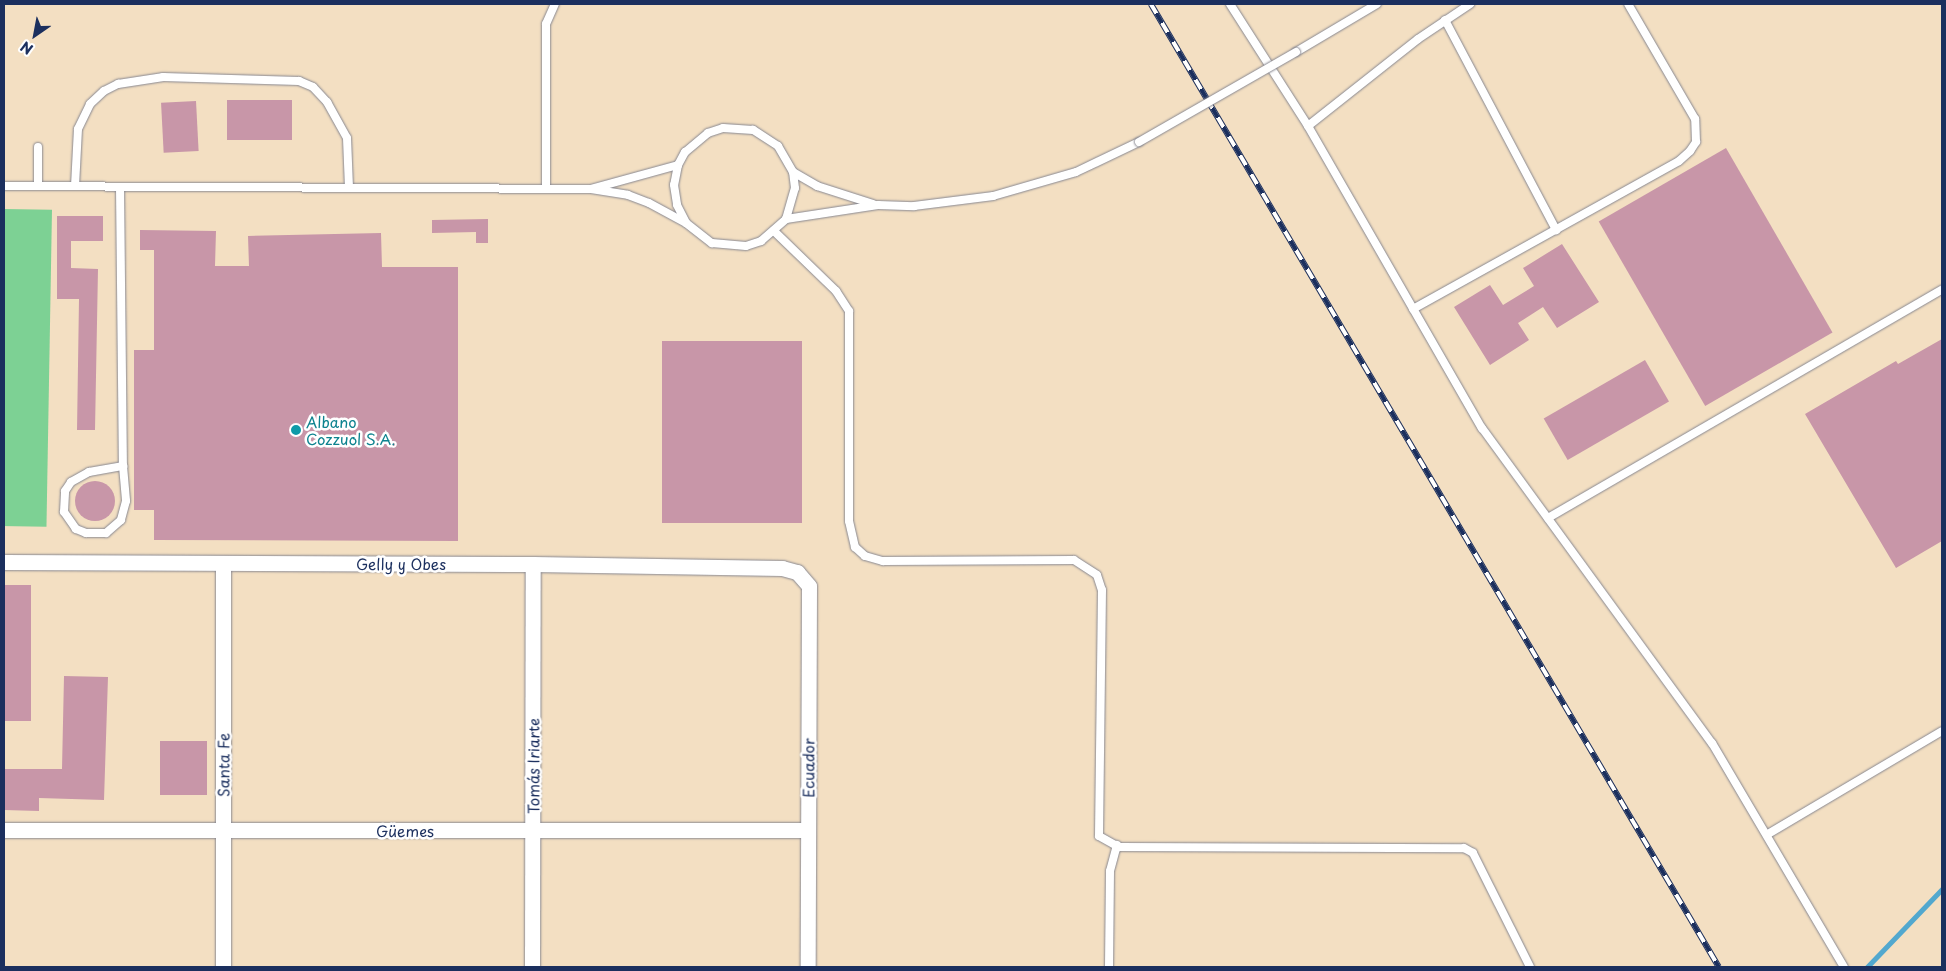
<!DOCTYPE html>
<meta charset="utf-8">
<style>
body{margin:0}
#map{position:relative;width:1946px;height:971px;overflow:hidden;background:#f3dfc2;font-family:"Playpen Sans",sans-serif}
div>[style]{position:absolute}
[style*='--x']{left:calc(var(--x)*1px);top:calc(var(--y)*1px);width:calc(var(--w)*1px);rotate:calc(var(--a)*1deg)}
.green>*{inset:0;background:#7dd194;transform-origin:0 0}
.stream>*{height:4.5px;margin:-2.25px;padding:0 2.25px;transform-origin:2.25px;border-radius:2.25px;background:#52a8ce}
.building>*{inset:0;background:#c896a8;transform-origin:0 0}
.round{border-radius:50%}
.roads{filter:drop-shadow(0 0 1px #878790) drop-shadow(0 0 1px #878790)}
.lane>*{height:8px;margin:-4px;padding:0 4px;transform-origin:4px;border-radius:4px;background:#fff}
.street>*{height:15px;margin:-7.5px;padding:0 7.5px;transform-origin:7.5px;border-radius:7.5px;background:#fff}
.rail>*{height:5.5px;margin-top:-2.75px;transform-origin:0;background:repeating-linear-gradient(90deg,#fff 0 11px,#1b2f5e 0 22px);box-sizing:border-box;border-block:1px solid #1b2f5e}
.bridges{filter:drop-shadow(0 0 1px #878790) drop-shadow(0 0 1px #878790)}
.lane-bridge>*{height:8px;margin:-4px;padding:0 4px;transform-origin:4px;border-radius:4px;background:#fff}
.dots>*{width:14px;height:14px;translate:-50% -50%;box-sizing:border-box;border:2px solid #fff;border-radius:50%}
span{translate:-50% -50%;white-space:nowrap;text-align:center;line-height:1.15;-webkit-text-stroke:5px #fff;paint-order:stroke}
.culture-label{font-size:15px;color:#0d838f}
.left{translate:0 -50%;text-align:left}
.street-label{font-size:15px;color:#1b2f5e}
.frame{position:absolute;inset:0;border:5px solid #1b2f5e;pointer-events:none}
.north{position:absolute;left:10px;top:10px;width:50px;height:50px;-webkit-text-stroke:4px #fff;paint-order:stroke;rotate:213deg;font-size:14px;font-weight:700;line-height:20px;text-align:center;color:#1b2f5e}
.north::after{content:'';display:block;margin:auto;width:18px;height:22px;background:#1b2f5e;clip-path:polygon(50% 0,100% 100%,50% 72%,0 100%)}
</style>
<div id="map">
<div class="green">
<i style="left:4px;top:209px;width:48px;height:317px;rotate:1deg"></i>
</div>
<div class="stream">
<i style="--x:1867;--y:967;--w:108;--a:-46.1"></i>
</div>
<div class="building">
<i style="left:227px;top:100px;width:65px;height:40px"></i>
<i style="left:196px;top:101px;width:50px;height:35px;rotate:87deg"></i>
<i style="left:1726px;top:148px;width:213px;height:147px;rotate:60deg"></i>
<i style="clip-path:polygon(57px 216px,103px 216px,103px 241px,71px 241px,71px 268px,98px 269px,95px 430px,77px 430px,79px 299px,57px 299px)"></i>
<i style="clip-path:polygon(488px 219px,488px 243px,476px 243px,476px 232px,432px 233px,432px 220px)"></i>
<i style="clip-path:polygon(140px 230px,216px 231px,215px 266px,249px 266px,248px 236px,381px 233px,382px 267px,458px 267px,458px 541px,154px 540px,154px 510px,134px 510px,134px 350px,154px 350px,154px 250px,140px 250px)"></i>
<i style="clip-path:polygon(1562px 244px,1599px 302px,1557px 328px,1543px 307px,1518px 323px,1529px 340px,1490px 365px,1454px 307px,1490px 285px,1503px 305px,1534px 286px,1523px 268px)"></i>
<i style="clip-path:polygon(1942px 339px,1942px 541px,1896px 568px,1805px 414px,1896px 361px,1898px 364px)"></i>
<i style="left:662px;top:341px;width:140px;height:182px"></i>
<i style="left:1645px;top:360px;width:48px;height:117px;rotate:60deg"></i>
<i class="round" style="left:75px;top:481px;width:40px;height:40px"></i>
<i style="left:4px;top:585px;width:27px;height:136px"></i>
<i style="clip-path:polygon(64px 676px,108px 677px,104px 800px,39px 798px,39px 811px,4px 810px,4px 769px,62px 769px)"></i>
<i style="left:160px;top:741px;width:47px;height:54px"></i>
</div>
<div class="roads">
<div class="lane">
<i style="--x:1230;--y:4;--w:145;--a:57.4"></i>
<i style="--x:1308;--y:126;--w:349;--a:60.1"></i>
<i style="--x:1482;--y:428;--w:390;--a:53.9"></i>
<i style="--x:1712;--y:743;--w:260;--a:59.5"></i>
<i style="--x:1445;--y:20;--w:238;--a:62.1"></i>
<i style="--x:1296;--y:52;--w:94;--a:-30.7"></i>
<i style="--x:1308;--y:126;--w:140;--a:-38.3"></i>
<i style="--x:1418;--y:39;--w:63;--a:-33.9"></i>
<i style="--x:38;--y:147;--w:39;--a:90"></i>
<i style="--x:678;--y:165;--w:90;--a:164.6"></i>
<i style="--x:591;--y:189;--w:37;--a:9"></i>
<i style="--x:628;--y:195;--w:22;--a:21"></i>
<i style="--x:649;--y:203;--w:42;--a:28.4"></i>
<i style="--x:686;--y:223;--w:33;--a:38"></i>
<i style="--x:712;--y:243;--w:34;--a:5"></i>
<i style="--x:746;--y:246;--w:16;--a:-18"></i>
<i style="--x:761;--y:241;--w:33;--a:-41"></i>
<i style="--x:786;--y:219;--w:32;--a:-74"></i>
<i style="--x:795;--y:188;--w:16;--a:-97"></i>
<i style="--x:793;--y:172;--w:30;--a:-120"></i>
<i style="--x:778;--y:146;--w:30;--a:-147"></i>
<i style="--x:753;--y:130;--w:30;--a:-176"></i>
<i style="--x:723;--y:128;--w:16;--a:162"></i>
<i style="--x:708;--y:133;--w:30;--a:140"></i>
<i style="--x:685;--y:152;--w:15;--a:118"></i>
<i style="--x:678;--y:165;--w:20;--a:101"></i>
<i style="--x:674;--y:185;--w:20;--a:81"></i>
<i style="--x:677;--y:205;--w:20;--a:63"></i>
<i style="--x:793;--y:172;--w:28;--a:30"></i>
<i style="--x:817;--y:186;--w:59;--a:17.8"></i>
<i style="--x:4;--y:186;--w:587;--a:0.29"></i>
<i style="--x:75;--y:186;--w:57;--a:-87"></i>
<i style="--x:78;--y:129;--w:28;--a:-64"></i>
<i style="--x:90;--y:104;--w:19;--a:-43"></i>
<i style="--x:104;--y:91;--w:16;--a:-27"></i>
<i style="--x:118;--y:84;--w:46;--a:-8.8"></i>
<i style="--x:163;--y:77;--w:136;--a:1.7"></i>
<i style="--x:299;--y:81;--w:15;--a:23"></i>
<i style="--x:313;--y:87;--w:21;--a:47"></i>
<i style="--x:327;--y:102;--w:41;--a:60.9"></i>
<i style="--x:347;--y:138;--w:50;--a:87.7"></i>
<i style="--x:120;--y:187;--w:279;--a:89.4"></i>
<i style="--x:546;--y:189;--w:165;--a:-90"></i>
<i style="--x:546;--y:24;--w:22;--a:-66"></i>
<i style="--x:786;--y:219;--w:93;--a:-8.7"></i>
<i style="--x:878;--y:205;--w:36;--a:2"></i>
<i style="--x:914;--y:206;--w:80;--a:-7.2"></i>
<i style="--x:993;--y:196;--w:86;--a:-16.1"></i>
<i style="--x:1076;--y:172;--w:70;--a:-25.5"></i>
<i style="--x:775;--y:232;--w:85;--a:44"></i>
<i style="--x:836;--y:291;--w:24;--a:57"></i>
<i style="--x:849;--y:311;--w:210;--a:90"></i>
<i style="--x:849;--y:521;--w:27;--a:77"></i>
<i style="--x:855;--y:547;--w:13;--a:42"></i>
<i style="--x:865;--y:556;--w:19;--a:16"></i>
<i style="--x:883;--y:561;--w:191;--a:-0.3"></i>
<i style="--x:1074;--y:560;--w:27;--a:33"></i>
<i style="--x:1097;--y:575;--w:16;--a:72"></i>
<i style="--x:1102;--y:590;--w:246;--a:90.7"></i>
<i style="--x:1099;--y:836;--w:23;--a:29"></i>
<i style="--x:1119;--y:847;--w:345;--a:0.2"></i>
<i style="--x:1464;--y:848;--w:10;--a:29"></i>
<i style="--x:1473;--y:853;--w:127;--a:63.4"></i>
<i style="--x:1413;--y:309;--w:304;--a:-29.1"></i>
<i style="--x:1679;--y:161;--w:15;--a:-42"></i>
<i style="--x:1690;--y:151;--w:11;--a:-56"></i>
<i style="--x:1696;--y:142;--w:23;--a:-92"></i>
<i style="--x:1695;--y:119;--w:133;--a:-120.2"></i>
<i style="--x:123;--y:466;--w:35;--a:85"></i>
<i style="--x:126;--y:501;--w:20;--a:105"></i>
<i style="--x:121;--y:520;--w:20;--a:139"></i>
<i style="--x:106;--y:533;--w:20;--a:180"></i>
<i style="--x:86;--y:533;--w:11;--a:-158"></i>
<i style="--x:76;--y:529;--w:21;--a:-125"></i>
<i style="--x:64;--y:512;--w:21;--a:-87"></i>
<i style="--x:65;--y:491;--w:11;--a:-56"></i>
<i style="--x:71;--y:482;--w:21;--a:-29"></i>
<i style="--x:89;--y:472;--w:35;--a:-10"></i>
<i style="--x:1548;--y:518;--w:455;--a:-30.1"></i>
<i style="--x:1768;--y:834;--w:202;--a:-30.6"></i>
<i style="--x:1109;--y:967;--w:96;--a:-89.4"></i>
<i style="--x:1110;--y:871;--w:27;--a:-75"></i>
</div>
<div class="street">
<i style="--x:4;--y:562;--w:529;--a:0.22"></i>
<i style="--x:533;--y:564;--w:249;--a:0.9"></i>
<i style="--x:782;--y:568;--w:16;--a:15"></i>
<i style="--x:797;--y:572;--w:18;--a:49"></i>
<i style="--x:809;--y:586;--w:381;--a:90.2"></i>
<i style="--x:223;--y:564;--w:403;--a:90"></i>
<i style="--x:4;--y:830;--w:803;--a:0"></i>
<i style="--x:532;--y:967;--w:403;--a:-89.9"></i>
</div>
</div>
<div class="rail">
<i style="--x:1151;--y:4;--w:1118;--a:59.47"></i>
</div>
<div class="bridges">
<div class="lane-bridge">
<i style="--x:1139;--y:142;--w:181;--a:-29.8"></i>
</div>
</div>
<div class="dots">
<i style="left:296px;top:430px;background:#0f9aa8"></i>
</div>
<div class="culture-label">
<span class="left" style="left:306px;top:430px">Albano<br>Cozzuol S.A.</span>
</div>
<div class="street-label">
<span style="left:401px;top:564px">Gelly y Obes</span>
<span style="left:223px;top:765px;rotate:-90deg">Santa Fe</span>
<span style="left:533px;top:766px;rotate:-90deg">Tomás Iriarte</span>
<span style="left:808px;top:768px;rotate:-90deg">Ecuador</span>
<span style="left:405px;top:831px">Güemes</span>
</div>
<div class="frame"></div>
<div class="north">N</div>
</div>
